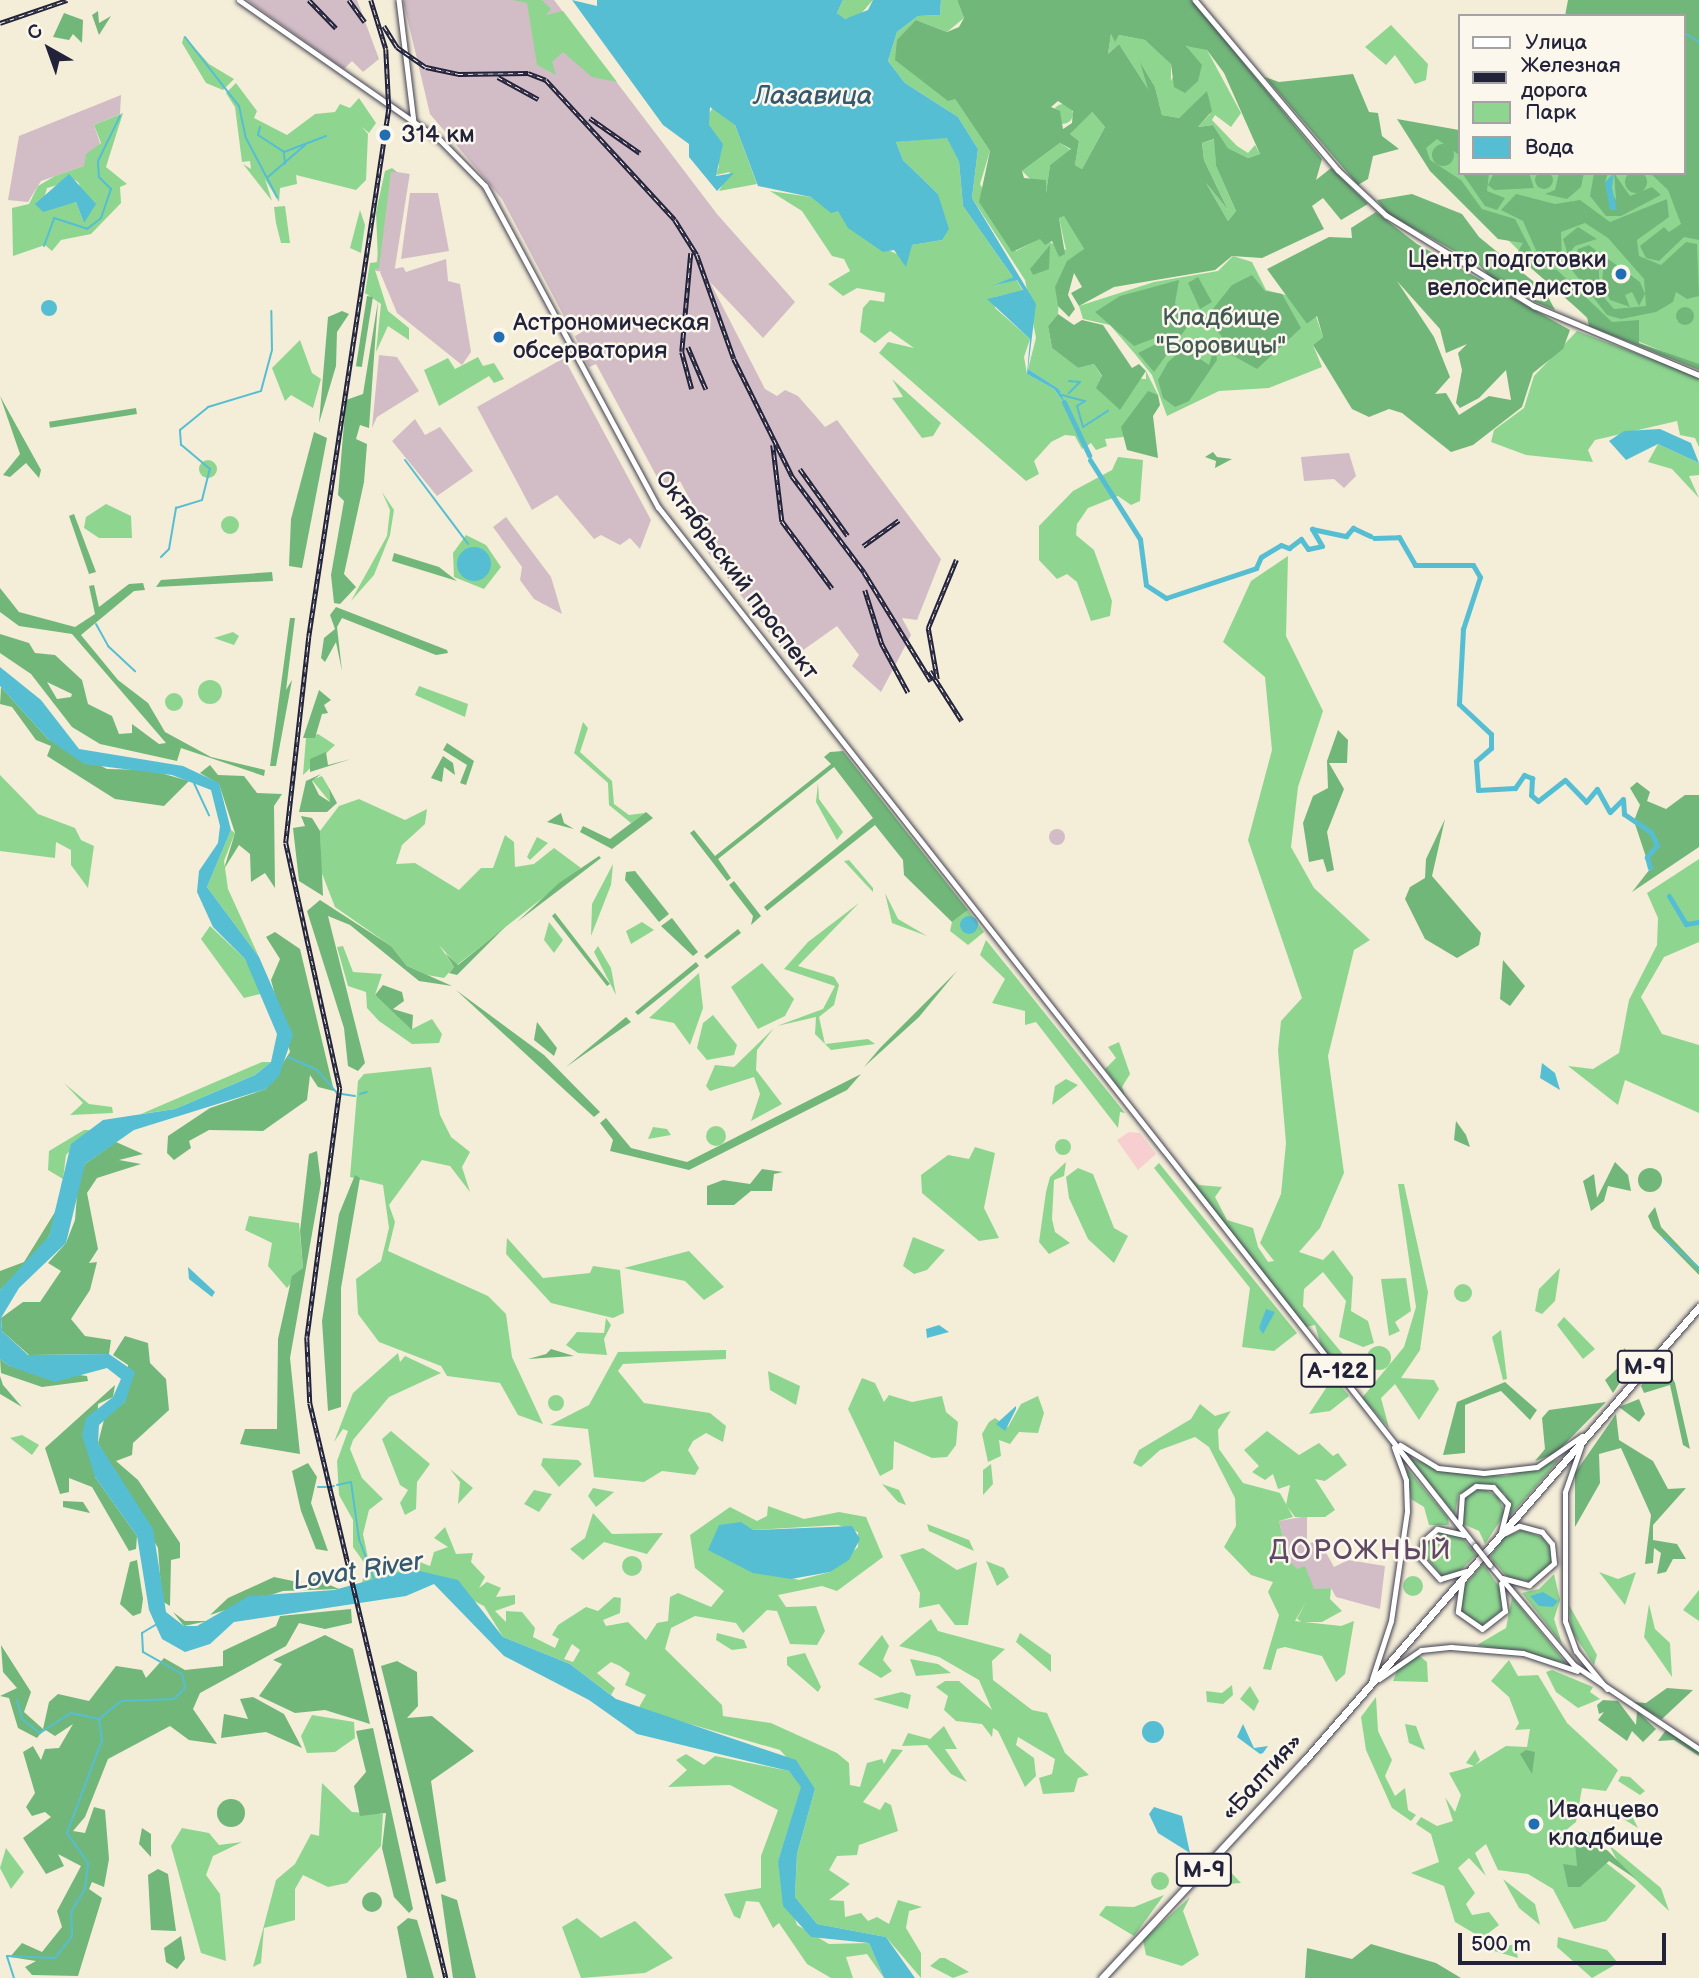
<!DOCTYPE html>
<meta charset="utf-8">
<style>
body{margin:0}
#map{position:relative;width:1699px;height:1978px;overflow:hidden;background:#f4edd8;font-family:"Balsamiq Sans",sans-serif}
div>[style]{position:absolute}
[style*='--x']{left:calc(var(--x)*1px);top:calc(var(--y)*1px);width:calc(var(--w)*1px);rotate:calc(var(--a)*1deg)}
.built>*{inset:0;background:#f7cfd1}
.industrial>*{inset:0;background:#d2bdc6;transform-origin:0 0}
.round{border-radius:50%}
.green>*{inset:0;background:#8ed690}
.forest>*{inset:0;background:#72b77a;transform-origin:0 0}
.water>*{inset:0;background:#56bed3}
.stream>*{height:2px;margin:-1px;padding:0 1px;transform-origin:1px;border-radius:1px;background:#56bed3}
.river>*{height:5px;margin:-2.5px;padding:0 2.5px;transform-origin:2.5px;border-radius:2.5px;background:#56bed3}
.roads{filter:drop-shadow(0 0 2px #424053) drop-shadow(0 0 2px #424053)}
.secondary>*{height:4.5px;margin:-2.25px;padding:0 2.25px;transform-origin:2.25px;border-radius:2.25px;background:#fff}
.primary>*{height:5px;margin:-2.5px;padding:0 2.5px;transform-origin:2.5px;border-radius:2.5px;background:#fff}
.highway>*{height:7px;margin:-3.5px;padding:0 3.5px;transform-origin:3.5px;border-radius:3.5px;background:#fff}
.rail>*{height:4.5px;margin-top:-2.25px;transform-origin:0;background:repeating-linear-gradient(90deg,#fbf7ec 0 5px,#22223b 0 10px);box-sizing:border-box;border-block:2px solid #22223b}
.bridges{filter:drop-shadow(0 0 2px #424053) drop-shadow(0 0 2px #424053)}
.primary-bridge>*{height:5px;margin:-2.5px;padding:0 2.5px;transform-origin:2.5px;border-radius:2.5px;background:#fff}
.dots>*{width:19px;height:19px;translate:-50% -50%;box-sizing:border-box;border:4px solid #fbf7ec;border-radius:50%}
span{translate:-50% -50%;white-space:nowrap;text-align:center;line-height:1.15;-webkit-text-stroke:5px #fbf7ec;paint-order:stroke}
.shield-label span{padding:2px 5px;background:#fbf7ec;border:2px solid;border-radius:5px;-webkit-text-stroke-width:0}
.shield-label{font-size:23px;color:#22223b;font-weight:700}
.poi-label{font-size:24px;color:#22223b}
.left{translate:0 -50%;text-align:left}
.right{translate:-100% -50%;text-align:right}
.park-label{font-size:24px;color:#425854}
.street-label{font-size:24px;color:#22223b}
.water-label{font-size:26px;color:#345970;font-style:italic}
.quarter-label{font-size:28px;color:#604965;letter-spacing:2px}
.legend{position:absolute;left:1458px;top:14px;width:228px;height:161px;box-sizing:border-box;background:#fbf7ec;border:2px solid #a4a2a5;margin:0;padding:9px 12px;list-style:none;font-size:21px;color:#22223b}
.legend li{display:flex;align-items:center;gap:14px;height:35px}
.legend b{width:35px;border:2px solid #a4a2a5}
.north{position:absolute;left:14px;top:14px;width:70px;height:70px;-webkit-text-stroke:5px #fbf7ec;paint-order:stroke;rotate:320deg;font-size:19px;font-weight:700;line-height:28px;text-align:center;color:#22223b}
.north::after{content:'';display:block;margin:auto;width:24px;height:32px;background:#22223b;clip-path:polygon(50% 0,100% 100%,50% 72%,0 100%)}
.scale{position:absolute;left:1458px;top:1933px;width:208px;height:32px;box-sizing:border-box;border:4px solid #22223b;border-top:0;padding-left:9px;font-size:21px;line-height:24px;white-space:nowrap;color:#22223b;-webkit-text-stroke:5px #fbf7ec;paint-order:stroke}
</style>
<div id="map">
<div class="built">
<i style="clip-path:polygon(1129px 1132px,1140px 1133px,1156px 1154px,1138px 1170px,1117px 1140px)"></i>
</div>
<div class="industrial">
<i style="clip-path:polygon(247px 0,357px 0,379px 59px,363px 72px,352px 61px,344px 69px)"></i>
<i style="clip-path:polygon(403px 0,554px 0,717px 214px,795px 302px,763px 338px,710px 282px,765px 389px,777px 396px,785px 390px,798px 396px,825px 427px,837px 420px,941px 559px,917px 620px,902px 618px,911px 635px,881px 692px,852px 666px,859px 655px,837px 626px,792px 658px,785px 653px,703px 546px,702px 522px,680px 481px,664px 490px,596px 364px,589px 367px,582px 353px,575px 336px,587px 329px,581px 317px,568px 324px,502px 199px,430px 114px)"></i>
<i style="clip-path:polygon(121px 95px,120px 114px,94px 125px,100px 143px,84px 166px,41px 181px,28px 202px,8px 200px,19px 136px)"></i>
<i style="left:391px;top:171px;width:19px;height:101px;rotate:9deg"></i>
<i style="clip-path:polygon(410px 193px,438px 193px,449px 251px,401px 259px)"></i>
<i style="clip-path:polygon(446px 259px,448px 281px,460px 284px,471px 352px,462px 365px,397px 313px,380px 272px,403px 267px,406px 272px)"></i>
<i style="clip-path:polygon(379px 355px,397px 357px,419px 391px,377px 417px,372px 428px)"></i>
<i style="clip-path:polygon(564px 358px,651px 520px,640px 549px,630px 538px,620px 545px,601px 535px,594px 539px,557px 495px,532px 510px,477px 407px)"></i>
<i style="clip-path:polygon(415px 419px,425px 435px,440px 427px,473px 471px,437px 496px,392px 441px)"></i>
<i style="clip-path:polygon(1349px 453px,1356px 476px,1344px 488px,1334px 479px,1304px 481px,1301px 457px)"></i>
<i style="clip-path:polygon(506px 517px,551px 577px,562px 614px,534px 599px,520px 580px,522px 567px,493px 527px)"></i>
<i class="round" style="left:1049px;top:829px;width:16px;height:16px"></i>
<i style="clip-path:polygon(1307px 1516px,1307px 1543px,1320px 1542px,1334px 1567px,1348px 1560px,1385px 1566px,1380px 1609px,1336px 1597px,1331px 1588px,1314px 1590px,1288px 1559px,1279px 1521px)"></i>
</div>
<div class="green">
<i style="clip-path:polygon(512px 0,542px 0,551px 9px,546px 15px,563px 11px,617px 82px,592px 77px,563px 52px,552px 62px,556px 75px,537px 65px,527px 3px)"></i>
<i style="clip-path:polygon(843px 0,873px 0,858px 17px,844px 19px,837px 13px)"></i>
<i style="clip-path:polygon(941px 0,957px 0,964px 18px,947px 32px,916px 20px,930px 87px,955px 99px,990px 151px,980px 184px,1016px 251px,1041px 238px,1066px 250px,1059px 218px,1064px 215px,1084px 249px,1060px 281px,1058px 314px,1048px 326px,1052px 348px,1078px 368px,1094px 364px,1102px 377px,1146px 379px,1146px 371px,1158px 395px,1123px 437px,1105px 439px,1107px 446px,1096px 450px,1091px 443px,1082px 449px,1075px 436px,1065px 435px,1051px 442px,1034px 461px,1039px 474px,1026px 481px,879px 353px,888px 342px,914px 348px,890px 331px,875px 343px,860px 332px,863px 308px,870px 300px,884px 302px,885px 293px,857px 288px,843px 296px,828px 284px,850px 271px,844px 259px,832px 256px,802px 211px,770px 191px,811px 197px,838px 211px,866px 240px,899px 255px,912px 245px,942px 240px,938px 194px,903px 160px,896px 142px,947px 137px,959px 162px,963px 206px,1013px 277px,994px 286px,1016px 279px,1023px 291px,995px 297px,995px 308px,1030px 339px,1024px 357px,1027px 374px,1054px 389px,1065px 405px,1059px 389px,1028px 369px,1036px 338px,1025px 280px,972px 198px,978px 149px,958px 117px,905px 83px,888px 61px,897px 32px,918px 16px,940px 15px)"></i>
<i style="clip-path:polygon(1391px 25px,1428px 64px,1426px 80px,1415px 84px,1395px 55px,1386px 65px,1365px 47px)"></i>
<i style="clip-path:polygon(1111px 34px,1115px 41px,1119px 35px,1145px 40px,1171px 63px,1171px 81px,1189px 43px,1207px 50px,1241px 113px,1231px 127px,1215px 115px,1212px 120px,1237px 146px,1248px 153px,1255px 145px,1260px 154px,1248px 158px,1228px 148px,1213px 125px,1198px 127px,1210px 114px,1207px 92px,1179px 118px,1162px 115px,1155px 87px,1140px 62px,1153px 87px,1148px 89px,1119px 44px,1108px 54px)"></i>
<i style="clip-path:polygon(184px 36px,209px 64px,234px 79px,223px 90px,206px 83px,182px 43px)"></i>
<i style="clip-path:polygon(236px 83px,257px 111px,254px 118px,287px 135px,315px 114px,335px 112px,340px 104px,350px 108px,359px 98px,376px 123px,369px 133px,362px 127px,368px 134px,366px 180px,356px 190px,296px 175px,297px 184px,280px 188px,279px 202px,265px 179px,272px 201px,243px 164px,251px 169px,250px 161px,242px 162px,235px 107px,226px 93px)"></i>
<i class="round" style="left:1053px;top:104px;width:20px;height:20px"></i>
<i style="clip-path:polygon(714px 106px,735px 125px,757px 184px,719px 191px,730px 172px,716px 175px,719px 166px,706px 118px)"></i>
<i style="clip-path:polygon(1091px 111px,1105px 127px,1082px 169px,1075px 165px,1079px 141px,1070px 134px)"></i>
<i style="clip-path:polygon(evenodd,123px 113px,106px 167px,127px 184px,120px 187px,121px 203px,91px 234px,61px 240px,52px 251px,45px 245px,13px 256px,12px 208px,29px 204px,38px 186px,55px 176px,84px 166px,86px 154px,101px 143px,94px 125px,123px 113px,75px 180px,79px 183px,84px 223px,76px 202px,41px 209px,47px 188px,75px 180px)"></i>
<i style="clip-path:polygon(1435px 136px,1459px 142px,1459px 173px,1655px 173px,1699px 227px,1699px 366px,1591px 322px,1420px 153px)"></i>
<i style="clip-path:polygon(1215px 139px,1216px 166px,1236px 211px,1228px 221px,1206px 183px,1228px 210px,1204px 160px,1202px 143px)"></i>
<i style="clip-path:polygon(1060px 143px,1071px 150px,1050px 165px,1046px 194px,1022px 171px)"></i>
<i style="clip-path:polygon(392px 168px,397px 172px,391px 172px,379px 268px,375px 270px,388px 311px,409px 328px,409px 340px,388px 326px,376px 352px,381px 304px,365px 293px,370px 263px,378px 262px,376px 212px,385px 171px)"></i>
<i style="clip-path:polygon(285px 206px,290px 243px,281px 243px,276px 223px,274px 207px)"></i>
<i style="clip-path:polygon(360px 210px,365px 225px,361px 253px,350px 248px)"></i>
<i style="clip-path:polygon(1233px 256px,1252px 262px,1266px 290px,1290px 296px,1307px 324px,1316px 316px,1323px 337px,1313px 345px,1322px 367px,1269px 388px,1219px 391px,1167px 416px,1152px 375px,1135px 354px,1110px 325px,1083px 319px,1079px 306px,1154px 282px,1218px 271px)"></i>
<i style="clip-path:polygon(1577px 331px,1699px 377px,1699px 447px,1695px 438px,1680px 435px,1677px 421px,1595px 440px,1588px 450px,1593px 462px,1526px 455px,1491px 442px,1494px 430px,1524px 408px,1534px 376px)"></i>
<i style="clip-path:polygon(300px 340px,312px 373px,321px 379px,313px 408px,291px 395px,285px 401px,272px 368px)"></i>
<i style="clip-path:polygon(478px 357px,483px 366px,494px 363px,504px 379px,494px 383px,489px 376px,439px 406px,424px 370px,448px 358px,455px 369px)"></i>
<i style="clip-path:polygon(892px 379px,941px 423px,933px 436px,922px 438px,892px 398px,903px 397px)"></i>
<i style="clip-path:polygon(1658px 444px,1699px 463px,1699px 475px,1689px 476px,1699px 498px,1672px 469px,1648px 462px)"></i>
<i style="clip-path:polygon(1118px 457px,1143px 460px,1140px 501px,1131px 505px,1118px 496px,1088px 508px,1077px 524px,1076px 535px,1094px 550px,1112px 601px,1110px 616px,1091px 621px,1077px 582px,1067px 574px,1057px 579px,1039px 560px,1039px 526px,1073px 491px,1112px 470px)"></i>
<i class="round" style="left:199px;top:460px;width:18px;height:18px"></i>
<i style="clip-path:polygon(382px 492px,394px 510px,390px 535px,374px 575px,351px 601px,387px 536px,390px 510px)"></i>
<i style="clip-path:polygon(106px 504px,131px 516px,132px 538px,99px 538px,84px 528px,86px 517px)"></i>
<i class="round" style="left:221px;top:516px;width:18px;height:18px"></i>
<i style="clip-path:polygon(466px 535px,486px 545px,501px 567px,484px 589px,454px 577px,453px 553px)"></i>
<i style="clip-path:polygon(1288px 556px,1286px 636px,1323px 711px,1298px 787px,1291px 847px,1314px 888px,1370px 940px,1354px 950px,1328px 1056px,1344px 1173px,1320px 1228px,1299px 1252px,1323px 1260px,1333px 1250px,1353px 1277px,1351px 1311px,1368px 1321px,1374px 1343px,1363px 1347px,1339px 1337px,1346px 1301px,1323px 1272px,1304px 1289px,1303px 1306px,1366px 1382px,1354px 1387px,1322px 1349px,1315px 1325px,1306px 1327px,1168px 1157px,1199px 1185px,1222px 1187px,1215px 1197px,1227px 1220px,1253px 1228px,1258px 1247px,1268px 1262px,1274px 1261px,1260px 1243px,1281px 1194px,1286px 1143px,1278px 1050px,1281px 1021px,1302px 998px,1248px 840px,1272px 750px,1265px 677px,1223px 642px,1251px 581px)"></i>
<i style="clip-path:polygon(233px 632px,239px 636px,234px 645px,214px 638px)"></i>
<i class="round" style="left:198px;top:680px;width:24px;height:24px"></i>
<i style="clip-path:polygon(419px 686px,468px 704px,465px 717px,415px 695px)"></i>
<i class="round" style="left:165px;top:693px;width:18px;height:18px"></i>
<i style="clip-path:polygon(583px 722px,588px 728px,580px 752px,612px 781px,614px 804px,629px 815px,645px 813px,631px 823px,609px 805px,608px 783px,574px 753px)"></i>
<i style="clip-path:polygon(318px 734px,335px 745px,303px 775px,306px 738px)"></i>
<i style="clip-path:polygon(0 775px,38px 814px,75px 828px,81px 840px,94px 846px,88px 888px,71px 865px,71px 850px,56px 842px,55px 858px,0 851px)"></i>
<i style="clip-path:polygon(322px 776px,329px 788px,330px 802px,312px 780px)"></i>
<i style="clip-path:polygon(818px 783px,819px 799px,843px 832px,837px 840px,816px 802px)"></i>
<i style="clip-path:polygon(359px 799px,405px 820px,427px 809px,425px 824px,402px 845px,396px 864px,415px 863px,459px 890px,481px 868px,493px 868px,505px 835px,514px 842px,515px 867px,534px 864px,554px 848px,581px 868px,457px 965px,439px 945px,454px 967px,444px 978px,427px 975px,407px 966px,391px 946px,335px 907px,321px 871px,320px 831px,339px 806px)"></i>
<i style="clip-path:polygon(231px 830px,235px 833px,224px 861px,228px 889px,259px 957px,207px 887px)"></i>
<i style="clip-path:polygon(537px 837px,548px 843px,530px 860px,527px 857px)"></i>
<i style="clip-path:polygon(1699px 859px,1699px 942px,1664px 957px,1641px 997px,1662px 1034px,1699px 1045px,1699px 1113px,1625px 1080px,1618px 1105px,1568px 1066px,1593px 1069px,1619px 1053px,1629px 1000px,1657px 945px,1658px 918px,1647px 893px)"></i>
<i style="clip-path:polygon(849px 860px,873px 888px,873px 892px,844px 861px)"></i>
<i style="clip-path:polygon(613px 864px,611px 885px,591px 936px,592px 904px)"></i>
<i style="clip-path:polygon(885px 893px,898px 919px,927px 936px,892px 923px)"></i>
<i style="clip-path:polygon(859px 903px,798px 966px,834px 977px,839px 985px,834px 1005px,819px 1017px,825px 1044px,868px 1039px,875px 1044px,831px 1050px,815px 1034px,816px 1017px,777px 1026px,823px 1009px,835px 986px,784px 969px,808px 942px)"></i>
<i style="clip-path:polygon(968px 910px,984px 932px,968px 945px,950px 931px,952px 922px)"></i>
<i style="clip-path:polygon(549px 922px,563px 940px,554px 953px,544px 940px)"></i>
<i style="clip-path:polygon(642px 922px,654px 930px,631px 944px,626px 931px)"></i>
<i style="clip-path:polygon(210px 926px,245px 959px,264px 993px,244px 998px,201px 939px)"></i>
<i style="clip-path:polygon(986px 940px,1125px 1113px,1120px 1112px,1118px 1128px,1036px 1022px,1025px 1025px,1025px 1011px,992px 1003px,1005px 979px,980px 955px)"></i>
<i style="clip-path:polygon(343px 946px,353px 972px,382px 974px,375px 995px,412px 1029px,432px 1019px,442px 1034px,439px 1043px,412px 1044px,379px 1021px,367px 1008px,366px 992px,348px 986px,337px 947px)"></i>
<i style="clip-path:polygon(598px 946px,611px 968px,616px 995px,594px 952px)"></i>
<i style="clip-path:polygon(762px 963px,794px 999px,785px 1016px,758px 1029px,731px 987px)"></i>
<i style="clip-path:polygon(699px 973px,703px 1008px,690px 1045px,674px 1023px,649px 1018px)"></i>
<i style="clip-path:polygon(713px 1015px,737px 1045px,734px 1055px,707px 1060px,697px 1048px,703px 1023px)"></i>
<i style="clip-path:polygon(774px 1028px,757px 1050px,756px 1070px,782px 1104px,751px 1121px,760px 1094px,754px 1077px,710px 1091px,706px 1086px,715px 1065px,734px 1067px)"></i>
<i style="clip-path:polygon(1119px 1042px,1130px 1074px,1122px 1087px,1126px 1098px,1105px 1069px,1116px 1058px,1108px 1047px)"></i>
<i style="clip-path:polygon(262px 1062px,271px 1062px,255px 1075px,175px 1109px,141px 1114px)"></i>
<i style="clip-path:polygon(431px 1067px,440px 1115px,451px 1137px,470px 1152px,462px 1167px,470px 1192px,450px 1166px,422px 1160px,389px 1205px,395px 1222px,388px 1251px,488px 1296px,506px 1314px,512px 1357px,543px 1424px,518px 1415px,500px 1383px,447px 1376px,441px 1366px,379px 1342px,358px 1314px,356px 1279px,381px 1261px,389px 1228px,383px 1185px,350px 1177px,358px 1081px,364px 1074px)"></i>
<i style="clip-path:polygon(1066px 1079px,1078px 1085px,1052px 1105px,1055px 1086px)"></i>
<i style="clip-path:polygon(64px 1083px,89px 1104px,112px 1107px,113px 1113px,70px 1115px,83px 1103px)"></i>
<i class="round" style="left:706px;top:1126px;width:20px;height:20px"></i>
<i style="clip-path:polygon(653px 1127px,667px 1129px,671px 1135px,648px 1139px)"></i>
<i style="clip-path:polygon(84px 1130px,90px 1130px,66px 1155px,63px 1179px,48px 1170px,49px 1151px)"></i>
<i class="round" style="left:1055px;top:1139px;width:16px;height:16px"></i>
<i style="clip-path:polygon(975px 1147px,995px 1153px,984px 1208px,999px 1238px,979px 1241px,922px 1193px,921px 1175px,948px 1155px,969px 1159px)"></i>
<i style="clip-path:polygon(1066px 1162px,1064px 1176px,1054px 1180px,1052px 1219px,1055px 1232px,1070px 1243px,1049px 1254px,1039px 1242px,1046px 1192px,1050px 1177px)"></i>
<i style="clip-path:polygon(1159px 1163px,1297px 1333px,1274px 1351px,1242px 1347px,1250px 1288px,1154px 1168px)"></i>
<i style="clip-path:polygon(1078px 1168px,1093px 1174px,1114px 1228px,1128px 1236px,1114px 1263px,1088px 1239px,1069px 1198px,1066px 1177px)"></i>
<i style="clip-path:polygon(1398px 1184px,1404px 1184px,1428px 1292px,1420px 1350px,1401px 1378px,1434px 1380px,1439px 1389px,1419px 1420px,1395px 1384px,1381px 1398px,1389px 1428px,1362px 1398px,1404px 1347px,1416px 1307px)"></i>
<i style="clip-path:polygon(249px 1216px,299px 1223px,303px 1268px,287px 1288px,268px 1266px,272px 1243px,245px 1230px)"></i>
<i style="clip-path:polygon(913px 1237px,945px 1250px,927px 1270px,914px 1274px,903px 1266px)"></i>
<i style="clip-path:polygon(507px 1238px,543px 1278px,590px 1273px,593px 1266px,620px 1270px,624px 1313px,613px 1318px,551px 1303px,506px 1254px)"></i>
<i style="clip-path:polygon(689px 1251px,724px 1287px,704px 1300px,685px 1281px,624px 1268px)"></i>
<i style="clip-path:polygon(1560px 1268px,1555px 1301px,1542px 1314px,1535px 1311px,1539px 1289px)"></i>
<i style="clip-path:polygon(1406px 1278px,1411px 1311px,1395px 1322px,1400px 1331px,1389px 1336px,1381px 1279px)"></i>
<i class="round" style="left:1454px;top:1284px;width:18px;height:18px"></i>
<i style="clip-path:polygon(1564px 1317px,1595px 1349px,1583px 1359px,1557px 1325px)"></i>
<i style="clip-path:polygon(606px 1318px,611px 1325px,604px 1339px,607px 1355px,578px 1353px,566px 1345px,577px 1332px,604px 1333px)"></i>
<i style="clip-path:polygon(1501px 1330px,1507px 1379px,1503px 1380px,1492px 1337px)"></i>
<i class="round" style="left:1367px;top:1346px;width:24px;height:24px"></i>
<i style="clip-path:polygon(726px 1350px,726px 1359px,623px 1364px,618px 1371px,644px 1403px,710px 1413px,726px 1426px,723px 1442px,706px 1433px,693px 1441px,688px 1450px,699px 1468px,695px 1475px,662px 1471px,644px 1482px,594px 1477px,588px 1429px,550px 1425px,589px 1405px,618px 1352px)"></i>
<i style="clip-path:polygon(evenodd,398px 1353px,400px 1362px,405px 1356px,441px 1373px,389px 1397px,353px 1440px,350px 1449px,362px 1478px,383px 1499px,369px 1510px,363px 1534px,368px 1558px,386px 1572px,417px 1561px,430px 1566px,434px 1552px,448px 1547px,434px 1538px,445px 1527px,456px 1554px,473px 1553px,471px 1562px,485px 1577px,479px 1588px,487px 1582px,501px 1588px,496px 1597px,515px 1595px,515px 1604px,495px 1611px,506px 1622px,506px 1611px,522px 1612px,535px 1628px,533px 1637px,555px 1648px,559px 1639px,552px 1635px,558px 1625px,586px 1607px,598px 1611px,614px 1597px,621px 1598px,620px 1613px,603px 1620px,606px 1626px,628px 1622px,646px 1640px,657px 1623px,668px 1621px,670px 1597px,678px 1593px,711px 1607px,724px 1591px,695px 1568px,690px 1535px,730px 1507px,757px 1521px,767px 1516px,768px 1506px,804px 1519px,839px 1512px,866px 1517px,883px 1557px,837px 1591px,822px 1586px,778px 1595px,786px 1607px,816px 1606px,825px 1631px,817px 1645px,790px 1644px,777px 1611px,767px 1610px,743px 1633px,736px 1623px,695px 1616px,671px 1628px,665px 1649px,722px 1705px,723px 1716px,771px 1723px,837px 1753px,849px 1763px,850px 1785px,860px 1787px,867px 1763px,882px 1759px,884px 1764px,892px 1749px,903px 1750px,863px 1802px,880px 1810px,885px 1802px,891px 1805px,898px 1831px,859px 1845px,857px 1855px,837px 1856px,829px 1870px,850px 1884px,829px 1900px,844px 1901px,845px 1917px,861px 1913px,868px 1921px,877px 1917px,889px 1924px,898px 1900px,922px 1907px,909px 1911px,906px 1928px,921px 1953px,921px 1978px,886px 1937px,817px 1924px,795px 1897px,797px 1854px,815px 1789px,780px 1750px,638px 1709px,646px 1695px,625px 1685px,630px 1673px,620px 1666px,611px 1662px,597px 1673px,615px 1688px,611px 1695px,570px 1664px,503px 1637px,484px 1606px,411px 1569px,362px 1584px,365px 1564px,353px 1547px,353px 1520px,339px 1495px,337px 1461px,348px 1431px,343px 1429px,334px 1442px,353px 1393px,398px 1353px,838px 1525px,858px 1532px,858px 1547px,830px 1572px,799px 1580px,739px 1564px,752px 1530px,838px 1525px,398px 1353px,572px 1644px,580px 1650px,573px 1662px,564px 1659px,572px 1644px)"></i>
<i style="clip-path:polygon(1318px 1357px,1349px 1396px,1330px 1411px,1309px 1414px,1328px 1385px,1312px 1362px)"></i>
<i style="clip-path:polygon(768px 1371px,800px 1386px,796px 1405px,770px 1390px)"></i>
<i style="clip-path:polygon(862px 1378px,875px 1383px,884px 1402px,889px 1395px,912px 1402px,942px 1396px,946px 1412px,958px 1422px,956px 1445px,947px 1457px,932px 1458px,894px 1441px,893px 1469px,880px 1476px,848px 1409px)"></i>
<i class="round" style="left:548px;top:1395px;width:16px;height:16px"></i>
<i style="clip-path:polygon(1038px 1396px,1044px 1413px,1038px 1433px,1019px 1432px,1010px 1444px,999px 1440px,1001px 1456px,988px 1462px,982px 1434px,989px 1422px,995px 1418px,1008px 1427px,1021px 1404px)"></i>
<i style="clip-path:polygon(1200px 1404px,1215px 1416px,1231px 1411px,1218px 1430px,1219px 1449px,1243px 1483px,1280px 1493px,1293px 1517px,1279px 1521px,1288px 1559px,1297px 1569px,1305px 1566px,1314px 1589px,1331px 1588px,1330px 1599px,1342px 1611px,1322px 1622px,1302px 1622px,1297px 1619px,1306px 1602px,1295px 1621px,1341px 1626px,1354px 1621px,1345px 1674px,1336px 1682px,1322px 1656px,1285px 1647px,1277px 1649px,1271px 1670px,1263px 1669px,1279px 1615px,1268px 1592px,1273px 1582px,1251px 1575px,1224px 1547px,1236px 1526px,1235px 1498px,1209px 1447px,1195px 1437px,1160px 1450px,1141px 1467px,1133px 1463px,1139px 1450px,1191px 1419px)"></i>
<i style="clip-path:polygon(391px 1431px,430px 1464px,417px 1482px,416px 1509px,405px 1515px,400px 1503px,408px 1490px,400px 1485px,382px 1439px)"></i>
<i style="clip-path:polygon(1267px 1431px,1299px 1455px,1319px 1443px,1333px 1456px,1338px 1453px,1347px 1465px,1325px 1481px,1315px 1479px,1335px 1510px,1325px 1517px,1295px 1517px,1286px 1505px,1290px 1485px,1278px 1489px,1273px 1474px,1265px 1480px,1252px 1472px,1259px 1466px,1244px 1450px)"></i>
<i style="clip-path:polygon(22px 1435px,39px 1445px,32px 1455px,10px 1438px)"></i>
<i style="clip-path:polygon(1408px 1457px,1448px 1472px,1506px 1476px,1560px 1459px,1510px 1516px,1505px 1494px,1476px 1484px,1458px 1495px,1455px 1515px)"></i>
<i style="clip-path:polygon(543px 1458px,578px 1460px,582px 1464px,559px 1487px,541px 1465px)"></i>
<i style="clip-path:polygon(991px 1464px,993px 1484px,983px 1495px,983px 1470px)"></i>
<i style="clip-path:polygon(1406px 1467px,1448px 1518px,1449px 1525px,1429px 1525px,1424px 1507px,1411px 1499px)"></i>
<i style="clip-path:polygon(450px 1469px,473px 1488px,458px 1504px,460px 1482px)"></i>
<i style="clip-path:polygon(882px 1484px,899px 1490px,906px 1505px,898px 1502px)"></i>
<i style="clip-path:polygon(593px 1488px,614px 1492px,596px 1507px,588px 1496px)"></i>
<i style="clip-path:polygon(1482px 1488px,1498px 1497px,1505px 1513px,1485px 1544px,1479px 1531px,1463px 1524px,1461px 1508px,1466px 1496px)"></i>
<i style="clip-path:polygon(534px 1490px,552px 1494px,539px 1512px,524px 1504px)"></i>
<i style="clip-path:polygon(593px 1513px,612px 1534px,663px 1533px,647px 1554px,604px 1542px,583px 1560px,570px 1549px,585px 1538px)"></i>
<i style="clip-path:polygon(927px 1524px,969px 1540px,974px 1551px,929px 1531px)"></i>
<i style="clip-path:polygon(1523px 1530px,1543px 1538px,1552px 1551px,1551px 1563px,1532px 1582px,1508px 1578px,1490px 1557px,1504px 1537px)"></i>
<i style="clip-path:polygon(1443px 1531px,1460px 1535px,1476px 1555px,1459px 1572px,1442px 1576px,1423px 1553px,1427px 1541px)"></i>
<i style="clip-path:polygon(923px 1548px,957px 1570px,977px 1562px,968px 1625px,955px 1625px,939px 1604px,919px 1608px,920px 1593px,900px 1555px)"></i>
<i class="round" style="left:622px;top:1556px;width:20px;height:20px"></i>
<i style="clip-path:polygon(986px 1561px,1004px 1568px,1009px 1577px,997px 1586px)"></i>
<i style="clip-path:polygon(1483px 1564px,1500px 1588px,1503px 1609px,1482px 1626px,1465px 1620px,1459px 1610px,1464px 1586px)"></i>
<i style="clip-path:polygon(1599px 1572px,1618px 1579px,1636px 1572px,1625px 1605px)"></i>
<i style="clip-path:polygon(1554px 1574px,1560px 1600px,1554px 1619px,1562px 1644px,1522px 1593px,1539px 1589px)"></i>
<i class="round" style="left:1403px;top:1576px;width:20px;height:20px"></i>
<i style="clip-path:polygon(1699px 1590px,1699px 1621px,1683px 1610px)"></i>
<i style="clip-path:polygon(1512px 1597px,1566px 1663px,1477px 1645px,1506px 1628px)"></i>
<i style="clip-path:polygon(1649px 1604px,1655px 1629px,1670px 1643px,1672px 1677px,1644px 1637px)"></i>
<i style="clip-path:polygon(1569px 1605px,1597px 1655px,1594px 1665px,1571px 1630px)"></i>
<i style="clip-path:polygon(931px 1619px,938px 1631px,1005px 1649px,992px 1661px,993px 1680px,1032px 1710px,1047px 1713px,1065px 1753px,1089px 1775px,1078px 1778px,1074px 1792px,1043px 1794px,1039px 1778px,1052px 1774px,1055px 1759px,1018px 1737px,1016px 1745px,1034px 1758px,1036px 1776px,1025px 1787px,998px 1731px,993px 1728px,992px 1737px,982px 1724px,956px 1721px,944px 1710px,948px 1696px,936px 1687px,945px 1681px,959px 1681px,992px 1710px,979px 1680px,939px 1657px,899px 1646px)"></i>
<i style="clip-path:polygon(717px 1633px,744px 1640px,747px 1648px,732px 1650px,716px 1640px)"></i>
<i style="clip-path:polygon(1020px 1633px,1051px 1655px,1051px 1672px,1016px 1642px)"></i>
<i style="clip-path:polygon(882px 1635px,889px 1646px,883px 1660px,892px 1671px,881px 1678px,858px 1664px)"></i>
<i style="clip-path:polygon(805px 1653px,821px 1687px,818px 1692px,787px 1665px,787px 1657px)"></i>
<i style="clip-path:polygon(1417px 1654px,1427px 1662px,1428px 1682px,1393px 1681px,1399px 1666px)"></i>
<i style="clip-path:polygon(910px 1659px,938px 1664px,951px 1673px,916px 1676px)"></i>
<i style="clip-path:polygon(1509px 1660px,1518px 1676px,1538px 1675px,1567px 1723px,1618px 1770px,1606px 1791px,1582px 1788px,1576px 1822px,1565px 1831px,1636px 1886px,1606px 1921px,1574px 1929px,1553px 1889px,1528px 1874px,1498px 1870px,1486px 1844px,1475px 1853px,1486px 1876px,1469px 1858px,1458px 1868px,1475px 1893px,1466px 1904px,1472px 1915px,1489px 1912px,1499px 1925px,1482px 1938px,1455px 1922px,1444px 1886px,1411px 1873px,1439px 1862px,1431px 1834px,1416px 1824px,1421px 1817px,1437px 1826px,1453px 1821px,1445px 1797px,1455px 1812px,1461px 1795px,1449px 1773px,1474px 1766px,1466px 1763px,1475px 1750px,1480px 1760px,1475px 1765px,1506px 1746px,1527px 1747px,1530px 1729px,1515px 1730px,1519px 1723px,1509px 1697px,1491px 1681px)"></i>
<i style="clip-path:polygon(1552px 1670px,1593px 1687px,1590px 1692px,1600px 1699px,1578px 1708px,1556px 1692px,1546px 1672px)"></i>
<i style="clip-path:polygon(1232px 1685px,1233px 1695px,1223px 1704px,1207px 1702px,1206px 1691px,1222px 1693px)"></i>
<i style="clip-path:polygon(1250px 1686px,1259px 1701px,1254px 1711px,1240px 1699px)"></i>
<i style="clip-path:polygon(902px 1692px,911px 1695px,908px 1709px,873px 1699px)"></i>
<i style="clip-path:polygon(1376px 1697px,1378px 1731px,1392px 1760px,1385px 1776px,1395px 1796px,1405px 1788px,1408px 1810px,1416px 1815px,1411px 1821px,1392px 1808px,1366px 1750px,1361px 1717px)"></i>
<i style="clip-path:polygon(312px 1715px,354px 1722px,355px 1738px,335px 1752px,307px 1753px,301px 1736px)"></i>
<i style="clip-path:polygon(1405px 1724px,1416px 1726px,1425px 1750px,1409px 1743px)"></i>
<i style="clip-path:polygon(944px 1726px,957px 1749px,945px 1749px,967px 1782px,951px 1774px,927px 1745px,902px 1746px,908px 1733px,930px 1739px)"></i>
<i style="clip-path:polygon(686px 1754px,704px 1765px,715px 1756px,789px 1771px,802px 1787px,778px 1861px,797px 1925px,829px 1944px,869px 1943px,884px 1978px,867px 1954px,846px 1957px,853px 1978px,831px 1978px,807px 1964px,779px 1923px,773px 1928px,759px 1902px,746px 1901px,740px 1919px,734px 1916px,724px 1894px,761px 1888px,761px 1856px,778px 1810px,730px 1785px,668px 1787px,687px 1770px,676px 1760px)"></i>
<i style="clip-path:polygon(1621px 1776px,1630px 1777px,1645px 1791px,1640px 1795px,1618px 1781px)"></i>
<i style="clip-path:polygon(322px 1783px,352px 1812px,383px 1814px,381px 1846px,347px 1883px,328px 1887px,303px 1875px,295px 1889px,295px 1920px,264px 1928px,261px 1963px,253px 1967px,276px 1880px,295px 1864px,311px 1834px,319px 1836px)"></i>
<i style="clip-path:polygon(1611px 1804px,1631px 1814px,1638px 1828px,1617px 1815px)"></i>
<i style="clip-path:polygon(182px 1828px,209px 1833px,219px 1845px,242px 1842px,213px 1856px,206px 1875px,220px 1894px,226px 1961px,201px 1953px,171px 1846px)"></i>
<i style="clip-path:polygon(1587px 1831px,1597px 1839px,1594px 1852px,1576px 1838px)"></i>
<i style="clip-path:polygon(1609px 1845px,1661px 1888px,1669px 1911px,1619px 1864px)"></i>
<i style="clip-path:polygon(6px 1848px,24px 1872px,11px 1889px,0 1868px)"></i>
<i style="clip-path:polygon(1215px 1865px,1224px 1865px,1241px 1883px,1215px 1885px,1207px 1876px)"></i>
<i class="round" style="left:1151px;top:1872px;width:18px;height:18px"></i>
<i style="clip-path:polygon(1503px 1879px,1535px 1904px,1540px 1925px,1519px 1908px)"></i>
<i style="clip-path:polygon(1164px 1895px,1134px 1936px,1099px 1915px,1106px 1906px,1134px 1907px)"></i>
<i style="clip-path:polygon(1190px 1897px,1183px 1911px,1199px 1955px,1182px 1966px,1146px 1955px,1143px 1940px)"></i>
<i style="clip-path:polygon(577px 1918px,601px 1938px,635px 1921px,673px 1958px,645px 1973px,581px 1978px,562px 1927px)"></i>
<i style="clip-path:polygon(1558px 1937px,1607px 1950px,1618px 1963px,1592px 1978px,1557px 1947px)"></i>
<i style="clip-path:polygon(1490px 1942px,1499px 1948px,1515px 1944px,1518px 1958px,1484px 1948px)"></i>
<i style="clip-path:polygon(940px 1958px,945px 1958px,969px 1972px,953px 1978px,930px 1966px)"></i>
</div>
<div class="forest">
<i style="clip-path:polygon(evenodd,957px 0,1192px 0,1322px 159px,1316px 180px,1331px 168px,1368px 204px,1341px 220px,1323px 198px,1312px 206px,1324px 229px,1262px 258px,1232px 256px,1215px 270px,1114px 287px,1079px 306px,1071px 293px,1082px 287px,1074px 273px,1068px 295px,1075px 309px,1069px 317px,1058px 306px,1055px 287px,1067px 261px,1084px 249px,1064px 216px,1059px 218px,1065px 254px,1059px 257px,1052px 241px,1045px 245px,1040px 239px,1012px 252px,979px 202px,990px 151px,955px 99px,948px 101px,895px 60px,897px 40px,916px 20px,947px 32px,959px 27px,964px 18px,957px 0,1111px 34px,1115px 42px,1119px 35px,1145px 40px,1171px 64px,1174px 87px,1185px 93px,1198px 81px,1202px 65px,1186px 46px,1207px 50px,1224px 73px,1260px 154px,1248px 158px,1228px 148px,1213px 125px,1198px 127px,1212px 111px,1207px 91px,1179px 118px,1162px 115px,1155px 87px,1140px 62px,1148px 89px,1119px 44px,1108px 54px,1111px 34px,957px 0,1058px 101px,1073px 111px,1072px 123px,1063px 129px,1060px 111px,1051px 107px,1058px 101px,957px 0,1092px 112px,1105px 127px,1082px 169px,1075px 165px,1079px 141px,1070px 134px,1092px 112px,957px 0,1214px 139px,1216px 166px,1236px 211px,1228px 221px,1206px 183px,1228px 210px,1204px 160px,1202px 143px,1214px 139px,957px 0,1060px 143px,1071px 149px,1050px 165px,1046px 193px,1046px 180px,1024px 178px,1022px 171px,1060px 143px)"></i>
<i style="clip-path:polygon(1568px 0,1699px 0,1699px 240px,1684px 237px,1659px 261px,1646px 258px,1640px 246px,1664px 227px,1669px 232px,1681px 224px,1668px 190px,1650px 173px,1683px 173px,1683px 16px,1565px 16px)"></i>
<i style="clip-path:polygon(98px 11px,99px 23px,111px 16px,99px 35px,92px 15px)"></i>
<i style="clip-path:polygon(64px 13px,83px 20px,82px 43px,73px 34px,69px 40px,53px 37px)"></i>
<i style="clip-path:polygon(1353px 74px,1369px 112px,1378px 113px,1382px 136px,1399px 149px,1373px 156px,1368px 179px,1358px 185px,1265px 77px,1279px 82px)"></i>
<i style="clip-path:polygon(1397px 119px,1459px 130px,1459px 155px,1437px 139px,1426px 148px,1430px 160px,1461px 180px,1482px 209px,1515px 219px,1541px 269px,1557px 270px,1612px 322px,1639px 320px,1639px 343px,1699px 364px,1699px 370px,1589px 326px,1587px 317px,1516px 255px,1523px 243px,1498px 239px,1430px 171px)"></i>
<i class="round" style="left:1432px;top:144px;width:22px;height:22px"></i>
<i class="round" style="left:1535px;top:171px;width:18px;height:18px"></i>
<i class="round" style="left:1625px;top:171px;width:22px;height:22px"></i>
<i style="clip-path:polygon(1462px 173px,1489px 173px,1487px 191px,1505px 198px,1497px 210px,1485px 206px)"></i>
<i style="clip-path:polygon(1494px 173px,1529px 173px,1534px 188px,1494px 190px,1488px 185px)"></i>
<i style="clip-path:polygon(1559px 173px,1584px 173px,1581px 187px,1567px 199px,1545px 194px,1555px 190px)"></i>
<i style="clip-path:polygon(1594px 173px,1608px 173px,1605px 182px,1616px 200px,1614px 173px,1630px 196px,1652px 187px,1661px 195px,1621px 216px,1606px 216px,1590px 196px)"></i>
<i style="clip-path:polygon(1412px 194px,1462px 214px,1479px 237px,1545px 291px,1555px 310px,1528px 299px,1542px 301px,1537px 293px,1496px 283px,1479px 265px,1388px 214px,1377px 200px)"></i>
<i style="clip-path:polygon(1516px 194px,1555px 204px,1580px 200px,1610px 222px,1667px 199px,1669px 217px,1637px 240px,1639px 256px,1661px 265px,1686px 242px,1697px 244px,1699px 296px,1687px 299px,1676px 292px,1673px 302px,1656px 312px,1621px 319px,1607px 315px,1571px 269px,1578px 249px,1589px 245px,1598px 252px,1600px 293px,1614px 309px,1646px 306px,1644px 279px,1608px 238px,1585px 223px,1561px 232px,1562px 263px,1543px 266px,1523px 221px,1501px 210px)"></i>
<i style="clip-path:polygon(evenodd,1376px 212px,1417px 244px,1570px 330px,1563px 349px,1533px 373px,1522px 407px,1473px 445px,1451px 452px,1402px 413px,1389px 409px,1369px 417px,1352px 409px,1313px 345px,1323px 337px,1317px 316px,1307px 324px,1267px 269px,1329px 237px,1352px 238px,1351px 228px,1376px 212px,1397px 281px,1440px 329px,1446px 353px,1467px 344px,1458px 353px,1462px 370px,1456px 403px,1460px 408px,1479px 398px,1506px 370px,1511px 400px,1489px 396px,1459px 415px,1446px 393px,1435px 394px,1450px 377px,1434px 337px,1397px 281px)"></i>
<i style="clip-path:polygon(1578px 227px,1597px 239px,1575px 246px,1568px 255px,1563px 239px)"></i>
<i style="clip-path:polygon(1050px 245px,1049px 269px,1033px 275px,1030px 269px)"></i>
<i style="clip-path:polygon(1604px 256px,1640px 282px,1645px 294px,1639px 306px,1632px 292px,1625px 295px,1630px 307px,1610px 300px,1602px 283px)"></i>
<i style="clip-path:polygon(1252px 275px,1265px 291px,1282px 294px,1301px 328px,1257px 369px,1223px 350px,1221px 335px,1204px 320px,1232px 285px)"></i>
<i style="clip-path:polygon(1198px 277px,1212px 302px,1200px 309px,1188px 283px)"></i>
<i style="clip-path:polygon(1179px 280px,1175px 303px,1190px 323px,1154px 372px,1138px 353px,1156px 344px,1155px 338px,1134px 346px,1095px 312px,1120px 296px)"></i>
<i style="left:367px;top:296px;width:6px;height:71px;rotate:9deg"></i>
<i style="clip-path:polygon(378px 301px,369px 428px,360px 425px,356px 439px,367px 444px,364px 482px,344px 574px,356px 587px,340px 604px,334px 603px,331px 575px,344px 501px,338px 495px,346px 400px,363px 394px)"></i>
<i class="round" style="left:1676px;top:307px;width:18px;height:18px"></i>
<i style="clip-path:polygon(342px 311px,349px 314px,337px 332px,336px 366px,319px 423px,328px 317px)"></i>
<i style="clip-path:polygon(1058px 314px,1074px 325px,1082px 320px,1103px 325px,1132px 368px,1139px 364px,1146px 371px,1120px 410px,1096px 388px,1102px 376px,1094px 364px,1078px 368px,1052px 348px,1048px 326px)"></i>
<i style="clip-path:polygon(1215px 345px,1217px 360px,1189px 401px,1175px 407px,1163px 398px,1158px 380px,1168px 362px,1184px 348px,1209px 365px)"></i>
<i style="clip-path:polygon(1148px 391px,1158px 395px,1160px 405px,1153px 416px,1158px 458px,1127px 450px,1121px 427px)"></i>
<i style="clip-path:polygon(0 396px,41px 470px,39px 478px,26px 463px,10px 477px,3px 475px,20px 454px)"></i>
<i style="left:136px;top:408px;width:6px;height:88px;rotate:81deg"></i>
<i style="clip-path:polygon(314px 432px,327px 438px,302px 568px,289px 566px,291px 519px)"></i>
<i style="clip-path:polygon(1213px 452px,1217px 457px,1232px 459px,1215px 468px,1216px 461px,1205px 457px)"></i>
<i style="clip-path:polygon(74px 514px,96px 572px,89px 574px,69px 516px)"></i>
<i style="clip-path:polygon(394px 553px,439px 567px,457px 581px,392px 561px)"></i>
<i style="clip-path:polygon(272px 572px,273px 581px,156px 587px,161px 580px)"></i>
<i style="clip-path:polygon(evenodd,143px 583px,145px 590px,134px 591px,81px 635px,118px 680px,148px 703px,165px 732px,211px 757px,265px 770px,264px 776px,181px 748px,177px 761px,100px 744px,72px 727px,31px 674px,0 653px,0 634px,29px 643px,35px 653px,55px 655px,82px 680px,88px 704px,112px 716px,119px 734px,132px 733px,132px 724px,159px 744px,166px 743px,72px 634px,19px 626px,0 612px,0 588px,19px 612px,75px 627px,95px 614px,89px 586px,94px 585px,99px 607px,129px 584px,143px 583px,47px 682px,72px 694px,71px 697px,57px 699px,47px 682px)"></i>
<i style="clip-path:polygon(336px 607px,447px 650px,448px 653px,436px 655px,342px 618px,337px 627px,342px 671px,336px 642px,325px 662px,321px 658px,324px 638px,335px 629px,330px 615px)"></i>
<i style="clip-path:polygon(290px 618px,295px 618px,286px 690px,292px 680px,276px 766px,270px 766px)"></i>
<i style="clip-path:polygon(1px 687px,48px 739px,107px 769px,150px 770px,189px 781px,164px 806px,115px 799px,47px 756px,51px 746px,36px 740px,12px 707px,0 704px)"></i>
<i style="clip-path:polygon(319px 690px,331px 700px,324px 705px,328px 713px,322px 714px,315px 738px,303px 738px)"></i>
<i style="clip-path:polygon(1338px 730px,1348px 740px,1347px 763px,1329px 763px,1344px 789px,1327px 832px,1334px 870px,1327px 872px,1323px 859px,1309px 862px,1303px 823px,1313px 796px,1328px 788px,1327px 761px)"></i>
<i style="clip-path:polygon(447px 743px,474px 761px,466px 785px,460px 783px,467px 765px,443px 750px)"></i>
<i style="clip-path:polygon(843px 751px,968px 910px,952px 922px,904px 875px,903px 860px,875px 825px,767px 911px,764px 907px,873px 818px,834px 767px,718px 859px,731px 878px,727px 881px,690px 833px,694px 830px,715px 856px,831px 764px,824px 757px,830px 752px)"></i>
<i style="clip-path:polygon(326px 752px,328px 765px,351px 759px,310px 772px,310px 759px)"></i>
<i style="clip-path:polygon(443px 756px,453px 763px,455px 775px,444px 767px,442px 782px,431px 778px)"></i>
<i style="clip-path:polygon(210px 765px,218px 775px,244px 776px,257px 793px,282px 794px,274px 806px,275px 888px,265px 873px,251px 882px,250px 854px,239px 845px,224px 869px,235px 833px,219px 784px,200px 773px)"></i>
<i style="clip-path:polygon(321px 774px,312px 781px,319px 795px,330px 802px,329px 788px,337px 803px,327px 812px,299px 812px,306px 781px)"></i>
<i style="clip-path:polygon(1637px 782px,1650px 792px,1647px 801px,1666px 809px,1685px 795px,1699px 795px,1699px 847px,1632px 892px,1650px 869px,1634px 821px,1640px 805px,1630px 788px)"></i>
<i style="clip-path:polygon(646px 812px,653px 818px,612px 849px,580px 832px,583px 826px,610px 839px)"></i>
<i style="clip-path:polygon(561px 813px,564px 823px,574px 829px,547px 822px)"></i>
<i style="clip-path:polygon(301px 816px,312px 818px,320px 831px,323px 896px,299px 881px,293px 828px,305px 826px)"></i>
<i style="clip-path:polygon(1445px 819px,1432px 876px,1481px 933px,1479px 945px,1457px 958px,1425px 939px,1405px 899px,1410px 887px,1425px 878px,1426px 859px)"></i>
<i style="clip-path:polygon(599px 856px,601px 858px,517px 922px,559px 883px)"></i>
<i style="clip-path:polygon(635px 871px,669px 914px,659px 922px,625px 880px,626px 872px)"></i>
<i style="clip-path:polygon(734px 881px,761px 916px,751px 925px,753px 916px,729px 885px)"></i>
<i style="clip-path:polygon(320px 900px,391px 946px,407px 966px,452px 986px,419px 981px,350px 925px,328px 916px,365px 1063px,358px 1071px,348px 1066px,344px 1028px,307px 911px)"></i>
<i style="clip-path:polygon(555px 913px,610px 984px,607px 986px,552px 916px)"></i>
<i style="clip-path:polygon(672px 918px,698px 952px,693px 956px,661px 926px)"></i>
<i style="clip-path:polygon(505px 927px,457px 975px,449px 973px,454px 967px,445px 953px,458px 965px)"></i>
<i style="clip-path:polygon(738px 929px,741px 933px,707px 959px,704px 956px)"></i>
<i style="clip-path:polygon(275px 932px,300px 949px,334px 1091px,318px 1087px,310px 1075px,307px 1100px,263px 1131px,209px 1130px,189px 1141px,191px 1148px,174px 1160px,167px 1153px,168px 1136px,210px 1108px,266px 1089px,290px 1052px,271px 980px,280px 959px,266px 937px)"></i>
<i style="clip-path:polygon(1503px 960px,1525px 986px,1510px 1006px,1500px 999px)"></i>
<i style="clip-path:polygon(696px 962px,699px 966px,638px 1015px,635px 1012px)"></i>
<i style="clip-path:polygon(957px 971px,919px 1017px,864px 1067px,880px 1048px)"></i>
<i style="clip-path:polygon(383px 985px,402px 992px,404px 1001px,393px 1009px,413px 1015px,412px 1030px,375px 995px)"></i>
<i style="clip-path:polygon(456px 990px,544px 1055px,600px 1112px,594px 1117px)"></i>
<i style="clip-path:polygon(626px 1017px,631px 1022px,566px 1067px)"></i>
<i style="clip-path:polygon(537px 1022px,557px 1048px,554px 1056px,534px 1040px)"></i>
<i style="clip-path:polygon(861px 1074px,847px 1090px,689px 1170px,610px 1151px,613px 1140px,600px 1123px,606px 1118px,631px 1148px,687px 1162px)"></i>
<i style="clip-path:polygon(1456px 1121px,1466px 1135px,1470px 1147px,1454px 1140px)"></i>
<i style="clip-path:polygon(116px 1142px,143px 1154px,119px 1160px,141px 1164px,97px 1178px,87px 1193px,98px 1249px,89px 1263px,97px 1262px,90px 1290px,71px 1319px,85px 1336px,111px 1340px,109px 1354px,29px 1355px,2px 1331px,1px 1318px,23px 1302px,40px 1302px,61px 1271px,48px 1263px,66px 1243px,75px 1220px,78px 1182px,85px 1164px)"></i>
<i style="clip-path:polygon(317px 1151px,321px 1183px,290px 1358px,300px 1454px,240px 1444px,245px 1429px,277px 1429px,278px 1339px,292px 1276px,303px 1268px,300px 1231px,309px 1154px)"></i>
<i style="clip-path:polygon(1615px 1162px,1628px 1175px,1631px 1191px,1608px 1186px,1604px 1201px,1591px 1211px,1583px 1181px,1594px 1174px,1597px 1198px)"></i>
<i class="round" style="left:1638px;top:1168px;width:24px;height:24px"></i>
<i style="clip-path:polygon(762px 1169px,783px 1172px,774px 1174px,772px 1191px,751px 1191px,734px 1205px,707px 1205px,707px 1186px,723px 1180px,750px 1184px)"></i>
<i style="clip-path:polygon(355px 1175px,360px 1178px,341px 1288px,341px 1407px,328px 1411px,322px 1321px,339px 1214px)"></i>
<i style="clip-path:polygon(60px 1204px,49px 1236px,33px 1259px,0 1290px,0 1271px,24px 1262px)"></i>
<i style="clip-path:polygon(1655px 1207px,1661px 1227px,1699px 1267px,1699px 1275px,1653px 1228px,1648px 1216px)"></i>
<i style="clip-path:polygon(125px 1336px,148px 1343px,150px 1363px,166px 1379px,169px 1410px,133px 1443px,132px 1455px,116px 1461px,138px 1480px,180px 1543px,180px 1558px,171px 1560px,170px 1606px,162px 1601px,158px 1548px,98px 1443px,105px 1416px,125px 1402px,128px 1365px,113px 1355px)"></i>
<i style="clip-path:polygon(1624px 1348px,1635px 1360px,1613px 1393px,1605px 1380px,1623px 1363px)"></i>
<i style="clip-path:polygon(551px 1349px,574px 1356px,528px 1359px,546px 1354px)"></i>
<i style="clip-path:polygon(1662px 1357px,1675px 1383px,1690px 1449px,1683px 1445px,1670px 1385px,1644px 1393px,1641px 1386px)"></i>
<i style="clip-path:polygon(0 1359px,9px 1366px,87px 1376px,88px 1381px,42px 1387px,1px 1373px)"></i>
<i style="clip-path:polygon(0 1376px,3px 1385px,22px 1407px,0 1394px)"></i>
<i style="clip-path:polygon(1505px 1382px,1537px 1410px,1530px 1420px,1501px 1391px,1490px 1395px,1465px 1405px,1465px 1453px,1443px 1455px,1457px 1402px)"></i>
<i style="clip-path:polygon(115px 1385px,113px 1397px,98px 1404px,95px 1477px,137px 1536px,136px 1549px,129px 1551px,92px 1487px,69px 1478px,69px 1492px,60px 1494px,45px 1448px)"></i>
<i style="clip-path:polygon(1639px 1399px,1645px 1414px,1639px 1422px,1619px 1407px)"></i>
<i style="clip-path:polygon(1606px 1402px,1556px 1453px,1535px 1461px,1545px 1449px,1542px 1418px,1549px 1410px)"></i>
<i style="clip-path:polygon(1616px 1414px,1619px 1440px,1653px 1461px,1668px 1489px,1686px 1488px,1653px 1525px,1653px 1540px,1677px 1544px,1686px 1559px,1673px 1559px,1666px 1572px,1657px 1574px,1661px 1553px,1654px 1548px,1653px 1563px,1645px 1564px,1651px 1515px,1621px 1448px,1599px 1454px,1600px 1483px,1575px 1527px,1575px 1473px)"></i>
<i style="clip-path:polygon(308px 1463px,317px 1477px,311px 1503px,328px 1551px,316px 1549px,301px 1511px,292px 1471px)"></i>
<i style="clip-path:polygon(63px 1501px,83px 1502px,90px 1513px,63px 1507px)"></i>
<i style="clip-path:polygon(137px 1560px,143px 1599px,141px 1613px,133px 1616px,120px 1604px,130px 1562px)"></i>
<i style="clip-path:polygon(274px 1577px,307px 1584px,311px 1577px,339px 1589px,283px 1591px,210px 1615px,228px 1598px)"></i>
<i style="clip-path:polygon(351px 1609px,352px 1623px,325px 1629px,299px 1623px,286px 1646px,200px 1693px,193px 1709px,217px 1744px,189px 1740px,170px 1726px,108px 1759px,85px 1817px,73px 1831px,85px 1833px,94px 1807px,105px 1810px,109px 1859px,104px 1887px,92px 1882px,89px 1889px,102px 1898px,78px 1976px,32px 1975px,25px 1967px,36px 1961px,10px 1957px,22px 1943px,42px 1952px,62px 1927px,57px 1911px,81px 1866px,58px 1854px,64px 1866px,46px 1874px,23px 1838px,51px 1817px,45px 1812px,32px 1816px,26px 1807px,35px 1793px,23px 1752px,33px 1746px,41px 1760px,45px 1749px,59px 1748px,73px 1724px,55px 1736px,44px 1729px,37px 1738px,18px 1728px,9px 1698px,0 1696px,17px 1688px,3px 1672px,1px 1645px,31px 1692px,24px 1712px,43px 1729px,49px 1702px,58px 1694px,89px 1701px,116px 1666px,142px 1670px,146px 1678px,164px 1658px,185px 1670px,223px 1666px,223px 1651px,276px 1626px,280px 1616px)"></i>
<i style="clip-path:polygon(173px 1612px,185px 1621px,208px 1621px,184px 1626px)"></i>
<i style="clip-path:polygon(325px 1635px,353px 1649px,370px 1724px,325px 1710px,295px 1713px,259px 1696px,282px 1664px,273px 1660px)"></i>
<i style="clip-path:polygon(397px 1661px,417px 1672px,418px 1706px,407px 1718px,432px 1716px,474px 1751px,431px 1781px,446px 1881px,436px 1884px,381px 1666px)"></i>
<i style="clip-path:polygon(1667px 1688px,1693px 1690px,1662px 1719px,1632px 1702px,1646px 1703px)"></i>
<i style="clip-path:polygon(253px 1697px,284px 1714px,302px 1748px,266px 1732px,221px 1738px,224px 1714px,248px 1719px,240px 1699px)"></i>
<i style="clip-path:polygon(1603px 1700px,1618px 1701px,1636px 1725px,1637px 1711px,1656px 1729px,1643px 1742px,1632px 1731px,1627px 1741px,1598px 1720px,1604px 1712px,1599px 1714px,1597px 1705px)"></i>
<i style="clip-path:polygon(373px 1728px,413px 1909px,409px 1913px,394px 1897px,382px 1848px,386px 1813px,360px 1816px,354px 1786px,366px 1772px,356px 1731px)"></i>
<i style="clip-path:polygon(1666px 1730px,1699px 1751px,1699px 1756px,1674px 1740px,1658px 1741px)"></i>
<i style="clip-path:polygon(1526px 1750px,1535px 1752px,1532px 1774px,1520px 1754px)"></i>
<i class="round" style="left:217px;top:1799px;width:28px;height:28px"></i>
<i style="clip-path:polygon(142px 1828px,151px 1834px,151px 1857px,139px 1844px)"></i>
<i style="clip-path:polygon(1575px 1843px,1607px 1850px,1636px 1879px,1609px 1861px,1580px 1887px,1568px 1887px,1563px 1864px,1577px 1866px)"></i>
<i style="clip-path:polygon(158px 1869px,168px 1874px,176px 1931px,151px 1930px,148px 1875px)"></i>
<i class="round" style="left:362px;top:1892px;width:20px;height:20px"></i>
<i style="clip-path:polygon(441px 1894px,457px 1900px,476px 1978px,453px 1978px)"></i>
<i style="clip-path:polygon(408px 1918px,417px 1920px,434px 1978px,407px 1978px,397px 1927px)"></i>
<i style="clip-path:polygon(181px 1936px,185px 1959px,177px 1969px,166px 1962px,164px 1948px)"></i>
<i style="clip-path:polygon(1371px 1944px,1436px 1963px,1461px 1978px,1305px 1978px,1307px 1948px,1352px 1959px)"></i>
</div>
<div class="water">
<i style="clip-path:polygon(572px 0,597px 6px,597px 0,843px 0,837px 13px,845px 19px,868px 10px,873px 0,941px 0,940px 15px,918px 16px,897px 32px,888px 61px,905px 83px,958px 117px,978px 149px,972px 198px,1036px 304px,1028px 369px,1059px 389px,1066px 406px,1054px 389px,1027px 374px,1030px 339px,987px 299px,1023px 290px,1017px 280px,992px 286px,1013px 277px,963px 206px,959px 162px,947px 138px,896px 142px,903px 160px,938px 194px,949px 229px,942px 240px,912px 245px,906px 267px,894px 250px,883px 252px,848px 228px,838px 211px,831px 213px,811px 197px,758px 186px,735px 125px,710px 107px,709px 125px,723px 144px,716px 176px,734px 173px,717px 191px,689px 157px,689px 144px,663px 125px)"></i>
<i style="clip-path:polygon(1614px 173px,1612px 188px,1617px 210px,1610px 210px,1605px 182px)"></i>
<i style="clip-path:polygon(69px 174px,96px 204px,84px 223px,76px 202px,43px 212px,35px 204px)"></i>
<i class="round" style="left:41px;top:300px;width:16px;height:16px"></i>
<i style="clip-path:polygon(1660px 429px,1691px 443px,1699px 463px,1658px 444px,1626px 460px,1609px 441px,1624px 431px)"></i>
<i class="round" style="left:457px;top:547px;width:34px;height:34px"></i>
<i style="clip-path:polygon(0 667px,41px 700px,79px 749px,183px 766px,219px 783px,231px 830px,207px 887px,259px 957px,293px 1035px,279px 1076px,266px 1089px,134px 1130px,85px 1164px,66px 1243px,19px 1288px,1px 1318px,2px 1331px,28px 1355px,109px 1354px,135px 1372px,125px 1402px,99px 1425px,98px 1443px,153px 1529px,166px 1612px,184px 1626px,197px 1626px,249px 1596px,334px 1590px,411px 1569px,458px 1580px,503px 1637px,570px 1664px,616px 1699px,796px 1760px,815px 1789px,797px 1854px,795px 1897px,817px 1924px,886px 1937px,915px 1978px,884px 1978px,869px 1943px,811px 1937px,783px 1906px,778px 1861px,801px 1787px,789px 1771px,637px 1734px,589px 1700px,504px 1656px,434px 1584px,406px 1596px,234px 1622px,210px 1644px,185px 1652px,162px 1639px,149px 1610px,137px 1536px,95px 1477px,82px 1435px,86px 1418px,113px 1397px,121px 1379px,107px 1368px,55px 1382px,9px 1366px,0 1359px,0 1290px,49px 1236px,71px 1144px,103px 1120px,175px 1109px,255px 1075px,271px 1062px,277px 1034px,245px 959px,213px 927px,197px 892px,199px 871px,218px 843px,220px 826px,211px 790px,172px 775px,84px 764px,48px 739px,0 686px)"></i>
<i class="round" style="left:960px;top:916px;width:18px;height:18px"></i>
<i style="clip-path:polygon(1542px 1063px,1555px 1073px,1560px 1090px,1540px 1078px)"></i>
<i style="clip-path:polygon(188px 1267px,215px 1292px,212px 1297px,189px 1279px)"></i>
<i style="clip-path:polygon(1266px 1309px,1275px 1312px,1263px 1334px,1259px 1328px)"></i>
<i style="clip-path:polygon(939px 1325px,949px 1332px,927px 1338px,926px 1329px)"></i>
<i style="clip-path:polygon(1016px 1406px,1016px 1409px,1005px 1431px,996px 1424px)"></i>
<i style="clip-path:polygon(741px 1522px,753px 1530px,852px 1526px,860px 1539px,849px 1560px,830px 1572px,791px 1579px,753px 1573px,708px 1550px,719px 1525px)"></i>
<i style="clip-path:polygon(1543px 1592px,1558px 1601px,1553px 1607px,1539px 1606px,1530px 1596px)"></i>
<i class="round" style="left:1142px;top:1721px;width:22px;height:22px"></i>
<i style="clip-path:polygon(1243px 1724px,1254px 1748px,1268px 1746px,1263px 1753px,1260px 1754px,1237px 1737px)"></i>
<i style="clip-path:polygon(1154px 1807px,1182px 1816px,1190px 1853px,1158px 1833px,1149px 1814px)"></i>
</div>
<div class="stream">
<i style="--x:1683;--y:32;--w:19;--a:32"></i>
<i style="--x:185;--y:37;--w:88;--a:52"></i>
<i style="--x:239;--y:106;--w:33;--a:78"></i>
<i style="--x:246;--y:138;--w:67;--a:62.3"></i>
<i style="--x:260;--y:127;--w:8;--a:104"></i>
<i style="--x:258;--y:135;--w:31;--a:33"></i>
<i style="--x:284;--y:152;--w:45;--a:-20.9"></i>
<i style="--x:284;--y:154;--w:10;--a:84"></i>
<i style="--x:268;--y:177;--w:49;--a:-40.9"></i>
<i style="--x:44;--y:246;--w:30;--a:-70"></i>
<i style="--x:54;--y:218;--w:35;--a:18"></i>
<i style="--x:87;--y:229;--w:18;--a:-38"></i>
<i style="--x:101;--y:218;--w:31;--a:-71"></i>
<i style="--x:111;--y:189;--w:17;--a:-135"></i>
<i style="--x:99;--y:177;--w:16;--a:-94"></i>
<i style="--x:98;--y:161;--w:50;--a:-63.9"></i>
<i style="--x:1069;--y:381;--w:11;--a:5"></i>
<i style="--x:1080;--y:382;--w:16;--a:135"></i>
<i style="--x:1062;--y:395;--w:24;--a:15"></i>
<i style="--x:1085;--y:401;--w:9;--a:148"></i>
<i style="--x:1077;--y:406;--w:22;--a:74"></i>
<i style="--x:1083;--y:427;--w:30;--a:-33"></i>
<i style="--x:405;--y:460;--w:105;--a:53.1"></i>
<i style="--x:161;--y:557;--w:11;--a:-45"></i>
<i style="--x:169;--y:549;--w:42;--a:-80.3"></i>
<i style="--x:176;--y:508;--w:27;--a:-17"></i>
<i style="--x:202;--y:500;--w:32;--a:-76"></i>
<i style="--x:210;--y:469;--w:38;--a:-140"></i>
<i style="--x:181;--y:445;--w:15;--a:-94"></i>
<i style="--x:180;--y:430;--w:36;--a:-39"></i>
<i style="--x:208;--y:407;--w:55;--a:-16.8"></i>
<i style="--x:261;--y:391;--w:42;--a:-75"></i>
<i style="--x:272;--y:350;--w:39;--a:-91"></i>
<i style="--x:96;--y:624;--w:25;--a:61"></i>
<i style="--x:108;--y:646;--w:37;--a:43"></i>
<i style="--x:193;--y:781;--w:38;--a:65"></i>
<i style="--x:288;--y:1057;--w:32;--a:24"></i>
<i style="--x:317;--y:1070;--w:32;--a:49"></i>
<i style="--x:342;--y:1094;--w:13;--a:9"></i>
<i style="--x:360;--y:1094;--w:7;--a:-16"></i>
<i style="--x:1664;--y:1238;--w:46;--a:40.6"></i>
<i style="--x:337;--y:1485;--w:14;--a:-12"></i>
<i style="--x:351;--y:1482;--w:58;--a:82"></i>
<i style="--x:359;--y:1539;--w:46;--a:69.6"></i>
<i style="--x:318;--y:1487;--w:8;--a:0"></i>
<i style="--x:330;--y:1487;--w:4;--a:-14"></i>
<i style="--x:17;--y:1700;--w:20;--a:75"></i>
<i style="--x:22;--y:1719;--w:23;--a:38"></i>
<i style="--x:40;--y:1733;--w:37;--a:-33"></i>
<i style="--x:71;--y:1713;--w:29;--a:12"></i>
<i style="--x:99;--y:1719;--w:28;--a:-39"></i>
<i style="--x:121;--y:1701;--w:53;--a:-2.2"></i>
<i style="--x:174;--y:1699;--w:16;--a:-45"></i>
<i style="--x:185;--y:1688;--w:14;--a:-102"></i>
<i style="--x:182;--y:1674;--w:45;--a:-150.6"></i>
<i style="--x:143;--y:1652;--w:19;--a:-93"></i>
<i style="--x:142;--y:1633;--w:17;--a:-31"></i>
<i style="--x:14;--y:1978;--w:23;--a:-108"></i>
<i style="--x:7;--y:1956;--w:48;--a:2.4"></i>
<i style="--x:55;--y:1958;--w:28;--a:-52"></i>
<i style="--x:72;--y:1936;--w:24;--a:-92"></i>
<i style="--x:71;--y:1912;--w:27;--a:-59"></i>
<i style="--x:85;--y:1889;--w:26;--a:-83"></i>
<i style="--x:88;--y:1863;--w:37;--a:-125"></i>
<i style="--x:67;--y:1833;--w:99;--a:-69.4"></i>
<i style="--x:102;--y:1740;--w:21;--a:-98"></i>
</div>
<div class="river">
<i style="--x:1064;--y:402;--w:59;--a:64.7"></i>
<i style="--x:1090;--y:460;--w:93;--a:57.7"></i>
<i style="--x:1140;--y:539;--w:46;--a:82.6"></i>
<i style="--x:1146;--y:585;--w:24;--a:33"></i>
<i style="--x:1166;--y:598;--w:95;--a:-18.4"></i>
<i style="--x:1256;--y:568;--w:12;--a:-66"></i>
<i style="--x:1261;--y:557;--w:23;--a:-31"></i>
<i style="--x:1281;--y:545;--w:9;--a:21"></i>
<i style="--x:1289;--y:548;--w:15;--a:-37"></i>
<i style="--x:1301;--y:539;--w:12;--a:55"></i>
<i style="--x:1308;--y:549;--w:14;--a:-12"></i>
<i style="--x:1322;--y:546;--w:20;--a:-120"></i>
<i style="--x:1312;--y:529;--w:35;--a:12"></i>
<i style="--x:1346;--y:536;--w:11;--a:-49"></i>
<i style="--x:1353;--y:528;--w:19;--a:25"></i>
<i style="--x:1374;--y:538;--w:25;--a:-2"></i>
<i style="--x:1399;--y:537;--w:32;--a:60"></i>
<i style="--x:1415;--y:565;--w:58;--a:0"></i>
<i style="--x:1473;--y:565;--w:14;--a:60"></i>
<i style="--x:1480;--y:577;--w:55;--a:108.1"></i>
<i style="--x:1463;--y:629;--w:75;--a:93.1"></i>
<i style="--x:1459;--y:704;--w:44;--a:43.2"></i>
<i style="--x:1491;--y:734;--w:14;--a:90"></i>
<i style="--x:1491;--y:748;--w:20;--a:139"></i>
<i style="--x:1476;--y:761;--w:29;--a:86"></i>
<i style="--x:1478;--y:790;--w:37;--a:-3"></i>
<i style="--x:1515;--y:788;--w:16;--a:-55"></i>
<i style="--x:1524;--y:775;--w:9;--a:21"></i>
<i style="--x:1532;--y:778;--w:17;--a:93"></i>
<i style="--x:1531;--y:795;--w:9;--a:41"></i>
<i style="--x:1538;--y:801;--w:34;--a:-38"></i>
<i style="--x:1565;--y:780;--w:30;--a:46"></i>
<i style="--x:1586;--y:802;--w:17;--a:-50"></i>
<i style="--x:1597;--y:789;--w:26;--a:61"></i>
<i style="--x:1610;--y:812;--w:18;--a:-45"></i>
<i style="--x:1623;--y:799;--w:15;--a:86"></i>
<i style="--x:1624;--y:814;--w:32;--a:34"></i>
<i style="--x:1651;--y:832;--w:14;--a:65"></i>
<i style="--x:1657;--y:845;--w:16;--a:130"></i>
<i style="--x:1647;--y:857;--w:11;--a:75"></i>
<i style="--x:1669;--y:896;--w:33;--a:59"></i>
<i style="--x:1686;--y:924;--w:13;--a:-9"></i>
</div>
<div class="roads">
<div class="secondary">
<i style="--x:399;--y:0;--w:123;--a:83"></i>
<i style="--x:1195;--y:0;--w:222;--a:49.9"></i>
<i style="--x:1338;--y:170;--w:66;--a:43.2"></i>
<i style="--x:1386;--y:215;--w:174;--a:31.6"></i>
<i style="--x:1534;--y:306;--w:179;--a:22.7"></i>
</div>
<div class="primary">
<i style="--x:239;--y:0;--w:245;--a:34.9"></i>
<i style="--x:440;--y:140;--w:64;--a:45.6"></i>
<i style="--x:485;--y:186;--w:365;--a:61.7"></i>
<i style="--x:658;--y:507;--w:1322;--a:51.82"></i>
<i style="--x:1400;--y:1445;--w:44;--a:31.2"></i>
<i style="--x:1438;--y:1468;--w:46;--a:6.2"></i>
<i style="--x:1484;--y:1473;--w:53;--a:-6.5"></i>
<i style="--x:1537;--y:1467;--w:55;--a:-34.6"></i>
<i style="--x:1581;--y:1446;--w:49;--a:109.2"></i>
<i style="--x:1565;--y:1492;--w:129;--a:90"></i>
<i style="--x:1565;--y:1621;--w:32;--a:70"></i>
<i style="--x:1576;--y:1651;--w:49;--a:50.8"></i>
<i style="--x:1460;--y:1523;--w:27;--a:-86"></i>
<i style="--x:1462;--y:1496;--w:17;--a:-36"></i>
<i style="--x:1476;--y:1486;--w:17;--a:3"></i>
<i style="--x:1493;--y:1487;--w:23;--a:49"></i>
<i style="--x:1508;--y:1504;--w:29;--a:104"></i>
<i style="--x:1464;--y:1535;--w:28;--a:-167"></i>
<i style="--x:1437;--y:1529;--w:18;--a:139"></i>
<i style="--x:1423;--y:1541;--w:16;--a:101"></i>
<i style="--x:1420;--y:1557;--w:30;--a:48"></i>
<i style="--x:1440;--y:1579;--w:27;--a:-17"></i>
<i style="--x:1490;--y:1565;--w:131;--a:50"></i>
<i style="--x:1574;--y:1665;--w:151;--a:33.9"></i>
<i style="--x:1502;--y:1578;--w:28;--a:15"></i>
<i style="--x:1529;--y:1585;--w:33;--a:-41"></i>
<i style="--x:1554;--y:1563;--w:19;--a:-96"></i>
<i style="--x:1552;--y:1544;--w:16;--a:-130"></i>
<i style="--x:1542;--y:1532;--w:24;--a:-165"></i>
<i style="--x:1519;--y:1526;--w:16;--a:153"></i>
<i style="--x:1462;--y:1582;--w:30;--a:98"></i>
<i style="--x:1458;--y:1612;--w:29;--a:35"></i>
<i style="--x:1482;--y:1629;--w:29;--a:-38"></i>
<i style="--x:1505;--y:1611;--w:28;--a:-98"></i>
<i style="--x:1372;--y:1679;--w:61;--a:-71.9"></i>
<i style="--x:1391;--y:1621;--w:111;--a:-81.7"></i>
<i style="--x:1407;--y:1511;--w:31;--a:-92"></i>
<i style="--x:1406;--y:1480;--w:35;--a:-110"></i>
<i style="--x:1379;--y:1679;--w:51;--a:-34.6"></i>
<i style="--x:1421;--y:1650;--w:30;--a:-6"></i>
<i style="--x:1451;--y:1647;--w:72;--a:4.8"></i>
<i style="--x:1523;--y:1653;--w:57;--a:18.4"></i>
</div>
<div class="highway">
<i style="--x:1102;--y:1978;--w:296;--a:-47.1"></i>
<i style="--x:1304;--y:1761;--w:602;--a:-48.98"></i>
</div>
</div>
<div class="rail">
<i style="--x:309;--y:0;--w:39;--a:46"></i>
<i style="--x:349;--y:0;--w:27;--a:54"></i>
<i style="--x:371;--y:0;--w:51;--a:73"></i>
<i style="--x:386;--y:49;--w:60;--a:87.1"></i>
<i style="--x:389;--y:109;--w:534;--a:98.62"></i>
<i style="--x:309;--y:637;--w:207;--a:96.4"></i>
<i style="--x:286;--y:843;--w:251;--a:77.6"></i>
<i style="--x:340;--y:1088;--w:251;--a:97.5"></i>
<i style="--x:307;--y:1337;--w:66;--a:87.4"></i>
<i style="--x:310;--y:1403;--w:591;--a:76.69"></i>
<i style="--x:0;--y:23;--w:71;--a:-18.9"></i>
<i style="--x:384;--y:26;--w:25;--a:58"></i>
<i style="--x:397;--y:47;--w:35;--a:35"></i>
<i style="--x:426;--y:67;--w:33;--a:12"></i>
<i style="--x:458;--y:74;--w:70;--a:-0.8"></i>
<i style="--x:528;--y:73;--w:19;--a:21"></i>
<i style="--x:546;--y:80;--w:190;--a:47.3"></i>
<i style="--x:675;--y:220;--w:41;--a:57.8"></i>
<i style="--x:697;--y:255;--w:110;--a:70.4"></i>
<i style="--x:734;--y:359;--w:131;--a:63.6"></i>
<i style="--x:792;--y:476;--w:120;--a:53.1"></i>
<i style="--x:864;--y:572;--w:128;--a:58.4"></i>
<i style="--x:498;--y:77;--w:46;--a:28.8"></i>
<i style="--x:590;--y:118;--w:61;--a:35"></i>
<i style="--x:691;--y:253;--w:99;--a:95.2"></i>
<i style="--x:682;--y:352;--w:38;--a:75"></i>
<i style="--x:688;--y:347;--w:46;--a:66.8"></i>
<i style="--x:773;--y:445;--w:77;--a:83.2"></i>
<i style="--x:782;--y:521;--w:84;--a:53.3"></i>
<i style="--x:800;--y:469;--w:82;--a:54.4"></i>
<i style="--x:863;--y:546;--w:44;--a:-35.8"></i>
<i style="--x:865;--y:590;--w:57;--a:72.5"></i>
<i style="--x:882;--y:644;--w:55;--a:61.6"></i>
<i style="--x:930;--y:671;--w:59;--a:57.4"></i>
<i style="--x:937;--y:679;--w:52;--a:-100"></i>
<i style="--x:928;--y:628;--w:74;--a:-67.6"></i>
</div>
<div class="bridges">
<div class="primary-bridge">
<i style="--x:1475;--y:1546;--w:24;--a:52"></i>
</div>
</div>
<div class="dots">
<i style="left:385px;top:135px;background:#1f6fb2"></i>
<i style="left:1621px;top:274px;background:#1f6fb2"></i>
<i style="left:499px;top:337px;background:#1f6fb2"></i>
<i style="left:1534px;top:1824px;background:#1f6fb2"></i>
</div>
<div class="shield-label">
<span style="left:1645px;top:1367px">М-9</span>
<span style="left:1338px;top:1371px">А-122</span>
<span style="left:1204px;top:1870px">М-9</span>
</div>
<div class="poi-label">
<span class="left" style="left:401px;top:135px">314 км</span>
<span class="right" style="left:1607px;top:274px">Центр подготовки<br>велосипедистов</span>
<span class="left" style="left:513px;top:337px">Aстрономическая<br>обсерватория</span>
<span class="left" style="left:1548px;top:1824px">Иванцево<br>кладбище</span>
</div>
<div class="park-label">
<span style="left:1221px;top:332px">Кладбище<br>"Боровицы"</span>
</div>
<div class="street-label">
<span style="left:737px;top:575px;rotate:53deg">Октябрьский проспект</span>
<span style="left:1262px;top:1777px;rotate:-48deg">«Балтия»</span>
</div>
<div class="water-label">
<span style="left:813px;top:97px">Лазавица</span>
<span style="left:358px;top:1572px;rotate:-9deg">Lovat River</span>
</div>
<div class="quarter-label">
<span style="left:1361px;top:1551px">ДОРОЖНЫЙ</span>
</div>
<ul class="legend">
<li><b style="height:9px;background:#fff"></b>Улица</li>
<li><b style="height:9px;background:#22223b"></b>Железная дорога</li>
<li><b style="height:19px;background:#8ed690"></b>Парк</li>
<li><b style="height:19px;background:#56bed3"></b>Вода</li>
</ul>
<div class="north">С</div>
<div class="scale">500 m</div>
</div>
